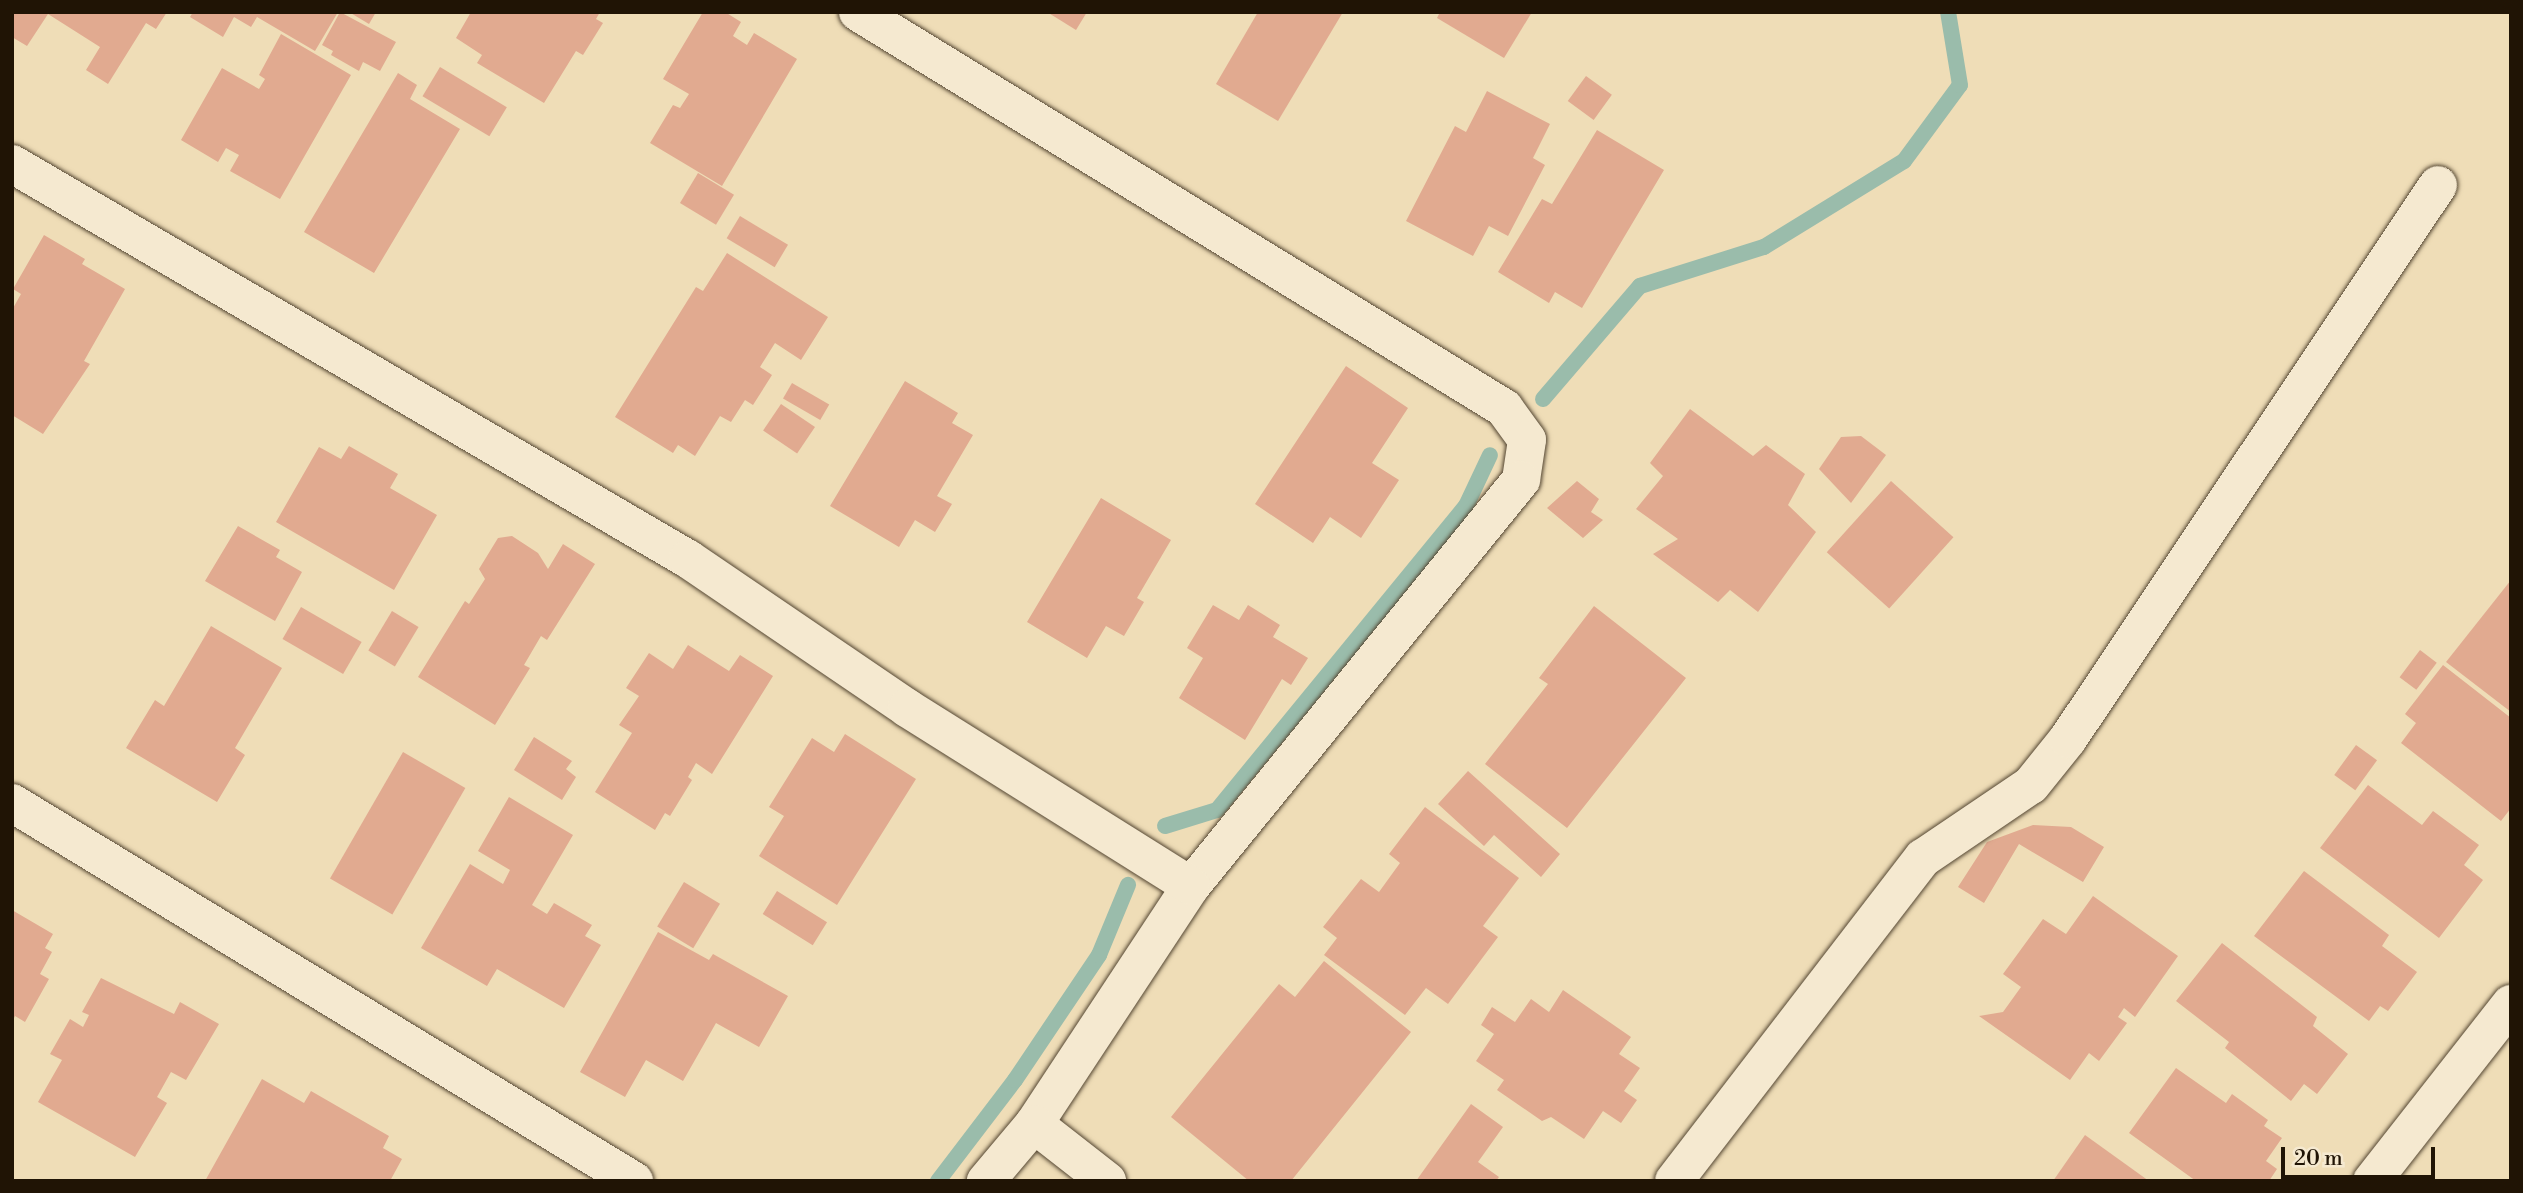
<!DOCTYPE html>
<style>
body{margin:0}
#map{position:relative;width:2523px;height:1193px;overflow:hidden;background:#efddb7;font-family:"Libre Bodoni",serif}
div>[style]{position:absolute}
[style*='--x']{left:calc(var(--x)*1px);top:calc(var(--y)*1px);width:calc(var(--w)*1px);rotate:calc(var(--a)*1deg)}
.stream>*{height:16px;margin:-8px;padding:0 8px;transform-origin:8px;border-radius:8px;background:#9abcab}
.building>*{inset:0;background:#e1aa90;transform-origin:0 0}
.roads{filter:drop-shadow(0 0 2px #544632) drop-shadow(0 0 2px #544632)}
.street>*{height:38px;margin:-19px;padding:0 19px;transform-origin:19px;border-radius:19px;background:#f5e9d0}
span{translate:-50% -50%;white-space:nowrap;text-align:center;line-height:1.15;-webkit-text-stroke:7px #f5e9d0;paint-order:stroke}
.frame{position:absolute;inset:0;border:14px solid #201405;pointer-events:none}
.scale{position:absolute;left:2281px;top:1147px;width:154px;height:32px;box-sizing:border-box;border:4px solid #201405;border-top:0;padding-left:9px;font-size:21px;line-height:24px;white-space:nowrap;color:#201405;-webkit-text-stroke:5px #f5e9d0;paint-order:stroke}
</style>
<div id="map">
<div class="stream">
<i style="--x:1543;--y:399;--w:149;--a:-49.4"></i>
<i style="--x:1640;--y:286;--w:130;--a:-17.5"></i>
<i style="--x:1764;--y:247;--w:164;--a:-31.6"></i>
<i style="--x:1904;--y:161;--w:94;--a:-53.6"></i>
<i style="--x:1960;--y:85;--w:74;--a:-99.3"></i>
<i style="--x:1165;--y:826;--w:54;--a:-17.1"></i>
<i style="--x:1217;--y:810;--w:393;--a:-50.7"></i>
<i style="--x:1466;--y:506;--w:56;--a:-64.8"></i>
<i style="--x:938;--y:1181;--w:127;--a:-52.7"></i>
<i style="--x:1015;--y:1080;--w:151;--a:-56.1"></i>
<i style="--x:1099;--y:955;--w:76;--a:-67.5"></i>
</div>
<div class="building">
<i style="clip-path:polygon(12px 12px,167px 12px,156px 29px,146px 23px,108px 84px,86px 70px,100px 47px,48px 14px,27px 46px,12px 37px)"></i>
<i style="clip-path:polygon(193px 12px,338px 12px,315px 51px,257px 17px,251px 27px,234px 17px,223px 37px,190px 17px)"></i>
<i style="clip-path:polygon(340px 12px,396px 42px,380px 71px,363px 62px,359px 71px,331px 55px,333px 51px,322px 45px)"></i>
<i style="clip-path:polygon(349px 12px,376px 12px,369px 24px)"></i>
<i style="clip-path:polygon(471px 12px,600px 12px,596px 19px,603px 23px,583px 55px,576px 51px,544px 103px,477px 63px,482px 55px,456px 38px)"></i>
<i style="clip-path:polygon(703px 12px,725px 12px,741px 22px,733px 36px,747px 45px,754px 33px,797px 59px,722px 186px,650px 143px,673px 105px,680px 108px,689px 94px,663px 79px)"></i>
<i style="clip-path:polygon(1047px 12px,1087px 12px,1076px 30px)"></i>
<i style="clip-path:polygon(1258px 12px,1343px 12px,1278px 121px,1216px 84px)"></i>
<i style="clip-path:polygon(1440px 12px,1532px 12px,1504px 58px,1437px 18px)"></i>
<i style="clip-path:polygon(281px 34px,351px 75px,280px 199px,230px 171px,239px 155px,226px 148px,218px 162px,181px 140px,222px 68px,259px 89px,265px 79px,259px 75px)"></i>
<i style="left:440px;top:67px;width:78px;height:34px;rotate:31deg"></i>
<i style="clip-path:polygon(398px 73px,417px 85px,410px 99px,460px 129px,374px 273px,304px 232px)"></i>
<i style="left:1586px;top:76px;width:32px;height:31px;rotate:36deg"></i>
<i style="clip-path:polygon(1487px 91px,1550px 124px,1533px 158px,1545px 165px,1508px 236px,1489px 226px,1473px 256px,1406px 221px,1455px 126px,1466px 132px)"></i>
<i style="clip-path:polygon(1597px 130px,1664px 170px,1582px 308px,1555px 292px,1549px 303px,1498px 272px,1542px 199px,1552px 204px)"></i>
<i style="left:698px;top:173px;width:42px;height:35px;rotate:31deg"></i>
<i style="left:740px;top:216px;width:56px;height:26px;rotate:31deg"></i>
<i style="clip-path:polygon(44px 235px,85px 259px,82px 264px,125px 289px,84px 361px,90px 364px,43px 434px,12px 415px,12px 310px,21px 294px,13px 289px)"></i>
<i style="clip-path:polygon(727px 253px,828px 317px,801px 360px,775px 343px,760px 367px,772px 375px,753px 405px,745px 400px,731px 422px,720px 416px,695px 456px,678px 445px,673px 453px,615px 417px,696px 287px,703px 291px)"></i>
<i style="clip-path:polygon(1346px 366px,1408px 408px,1372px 463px,1399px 480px,1361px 538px,1330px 517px,1313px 543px,1255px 504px)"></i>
<i style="clip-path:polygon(905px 381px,958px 413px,952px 423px,973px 435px,937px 496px,952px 504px,935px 532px,915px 520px,899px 547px,830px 506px)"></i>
<i style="left:792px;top:383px;width:43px;height:18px;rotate:30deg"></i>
<i style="left:781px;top:404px;width:41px;height:32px;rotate:34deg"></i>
<i style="clip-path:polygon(1690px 409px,1753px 456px,1766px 445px,1805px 474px,1788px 505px,1816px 532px,1758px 612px,1730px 590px,1718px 602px,1653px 554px,1678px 539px,1636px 509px,1663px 476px,1650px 463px)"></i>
<i style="clip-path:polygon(1861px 436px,1886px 455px,1851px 503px,1819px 469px,1841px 437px)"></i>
<i style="clip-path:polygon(349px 446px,398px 474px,390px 488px,437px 515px,394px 590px,276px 522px,319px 447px,341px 459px)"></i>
<i style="clip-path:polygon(1577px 481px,1599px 499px,1591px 512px,1603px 520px,1583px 538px,1547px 508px)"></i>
<i style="left:1891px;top:481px;width:84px;height:96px;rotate:42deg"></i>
<i style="clip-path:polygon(1101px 498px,1171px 540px,1137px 598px,1144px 602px,1124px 636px,1106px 626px,1087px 658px,1027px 622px)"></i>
<i style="clip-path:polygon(238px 526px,280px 550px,276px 557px,302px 572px,275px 621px,205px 581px)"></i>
<i style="clip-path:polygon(512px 536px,538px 553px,548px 569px,563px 544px,595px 564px,547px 640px,541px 636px,524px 665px,530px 668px,495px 725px,418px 677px,465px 601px,469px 604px,485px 579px,479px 569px,498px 538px)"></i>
<i style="clip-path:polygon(2511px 580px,2511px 712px,2446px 662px)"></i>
<i style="clip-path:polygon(1213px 605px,1239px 620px,1248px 605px,1280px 625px,1273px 637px,1308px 658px,1291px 685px,1282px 679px,1245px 740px,1179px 698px,1203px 658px,1187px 648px)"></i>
<i style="clip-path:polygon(1594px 606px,1686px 678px,1567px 828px,1485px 764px,1548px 684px,1539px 678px)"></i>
<i style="left:301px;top:607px;width:70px;height:37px;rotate:30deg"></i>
<i style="left:392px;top:611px;width:31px;height:46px;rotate:31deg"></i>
<i style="clip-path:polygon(211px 626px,282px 668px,235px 748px,245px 755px,217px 802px,126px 748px,155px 700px,164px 706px)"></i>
<i style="clip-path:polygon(688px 645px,729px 671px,740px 655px,773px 676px,712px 774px,696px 763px,688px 777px,692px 780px,670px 816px,665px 813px,655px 830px,595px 792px,632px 733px,619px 725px,639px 696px,626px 688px,649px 653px,673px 669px)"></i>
<i style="left:2420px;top:650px;width:21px;height:34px;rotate:37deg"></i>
<i style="clip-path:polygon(2443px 665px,2511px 718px,2511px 808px,2501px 821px,2401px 743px,2416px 723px,2405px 714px)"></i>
<i style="clip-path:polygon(845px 734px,916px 779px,837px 905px,759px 856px,784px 816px,769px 807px,812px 738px,834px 752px)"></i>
<i style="clip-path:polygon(534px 737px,572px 761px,566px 769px,576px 777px,562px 800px,514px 770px)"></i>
<i style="left:2356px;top:745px;width:26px;height:37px;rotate:36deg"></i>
<i style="left:403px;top:752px;width:72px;height:146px;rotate:30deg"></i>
<i style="clip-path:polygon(1468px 771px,1560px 854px,1541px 877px,1494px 835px,1484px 846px,1438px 804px)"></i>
<i style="clip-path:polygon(2368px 785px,2422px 825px,2433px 811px,2479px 845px,2464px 865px,2483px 880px,2439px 938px,2320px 848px)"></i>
<i style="clip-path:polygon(509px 797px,573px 835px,532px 905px,547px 914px,554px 903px,592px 925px,585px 936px,601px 945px,564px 1008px,497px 969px,487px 986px,421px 948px,470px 864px,503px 884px,510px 870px,478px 851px)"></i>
<i style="clip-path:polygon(1425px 807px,1519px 878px,1483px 926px,1498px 937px,1448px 1004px,1426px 988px,1405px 1015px,1324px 955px,1337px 938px,1323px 927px,1361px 879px,1379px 892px,1400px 863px,1389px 854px)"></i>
<i style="clip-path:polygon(2033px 825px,2071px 827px,2104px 847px,2083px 882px,2019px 844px,1984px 903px,1958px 887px,1987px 842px)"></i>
<i style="clip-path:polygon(2304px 871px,2389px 935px,2382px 946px,2417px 972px,2388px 1011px,2380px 1006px,2369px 1021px,2254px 936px)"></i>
<i style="left:684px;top:882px;width:42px;height:52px;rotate:31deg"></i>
<i style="left:777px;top:891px;width:59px;height:27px;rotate:32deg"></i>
<i style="clip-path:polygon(2093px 896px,2178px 956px,2135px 1017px,2124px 1008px,2118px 1017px,2127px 1023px,2099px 1061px,2089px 1053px,2070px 1080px,1979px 1016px,2003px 1012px,2021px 987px,2003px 974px,2043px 919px,2066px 934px)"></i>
<i style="clip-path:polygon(12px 910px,53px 934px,45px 948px,52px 952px,40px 974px,49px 979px,25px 1022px,15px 1016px,12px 1022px)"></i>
<i style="clip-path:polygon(658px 932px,709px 960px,713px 954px,788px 996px,759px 1047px,716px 1023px,683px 1081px,646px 1060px,625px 1097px,580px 1072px)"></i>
<i style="clip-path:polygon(2222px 943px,2317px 1017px,2313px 1026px,2348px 1054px,2317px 1094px,2304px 1084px,2291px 1101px,2225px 1048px,2229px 1042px,2176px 1001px)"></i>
<i style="clip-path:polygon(1324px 961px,1411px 1032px,1291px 1181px,1249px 1181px,1171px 1117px,1279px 984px,1295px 997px)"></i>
<i style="clip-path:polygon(101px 978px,174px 1014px,180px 1002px,219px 1024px,186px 1080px,171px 1072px,157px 1097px,167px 1103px,135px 1157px,38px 1102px,62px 1060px,50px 1054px,70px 1019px,83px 1027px,89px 1015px,82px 1012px)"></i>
<i style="clip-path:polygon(1563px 990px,1631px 1037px,1619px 1054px,1640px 1068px,1624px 1091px,1637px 1100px,1621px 1123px,1603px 1111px,1584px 1139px,1551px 1117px,1542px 1121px,1497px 1090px,1504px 1080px,1476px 1061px,1494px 1034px,1481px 1025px,1492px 1007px,1515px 1022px,1531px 999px,1549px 1012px)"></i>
<i style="clip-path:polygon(2176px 1068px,2226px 1103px,2232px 1094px,2268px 1120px,2264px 1126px,2282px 1138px,2266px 1161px,2277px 1169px,2269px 1181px,2196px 1181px,2129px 1133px)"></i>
<i style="clip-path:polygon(262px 1079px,304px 1103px,311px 1091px,389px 1136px,383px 1148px,402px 1159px,390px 1181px,205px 1181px)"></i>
<i style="clip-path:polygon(1471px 1104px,1503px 1127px,1478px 1162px,1499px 1177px,1496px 1181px,1416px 1181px)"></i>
<i style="clip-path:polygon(2085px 1135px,2149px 1181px,2053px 1181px)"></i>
</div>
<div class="roads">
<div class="street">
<i style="--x:858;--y:12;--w:758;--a:31.51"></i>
<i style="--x:1504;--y:408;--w:39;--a:54"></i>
<i style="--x:1527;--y:440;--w:40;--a:98.5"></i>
<i style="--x:1521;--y:480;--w:523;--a:129.1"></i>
<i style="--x:1191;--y:886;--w:285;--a:123.4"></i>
<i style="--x:1034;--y:1124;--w:75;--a:130.1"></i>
<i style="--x:12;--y:164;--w:783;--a:30.3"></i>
<i style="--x:688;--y:559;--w:265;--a:34.2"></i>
<i style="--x:907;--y:708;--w:335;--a:32.1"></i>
<i style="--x:12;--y:803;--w:728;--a:31.29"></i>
<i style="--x:1034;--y:1124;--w:93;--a:38"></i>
<i style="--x:1674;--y:1181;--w:408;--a:-52.4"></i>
<i style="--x:1923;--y:858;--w:130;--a:-34.1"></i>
<i style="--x:2031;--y:785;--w:59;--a:-51.2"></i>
<i style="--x:2068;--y:739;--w:666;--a:-56.26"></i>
<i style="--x:2372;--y:1181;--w:225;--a:-51.9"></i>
</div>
</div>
<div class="frame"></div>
<div class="scale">20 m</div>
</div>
